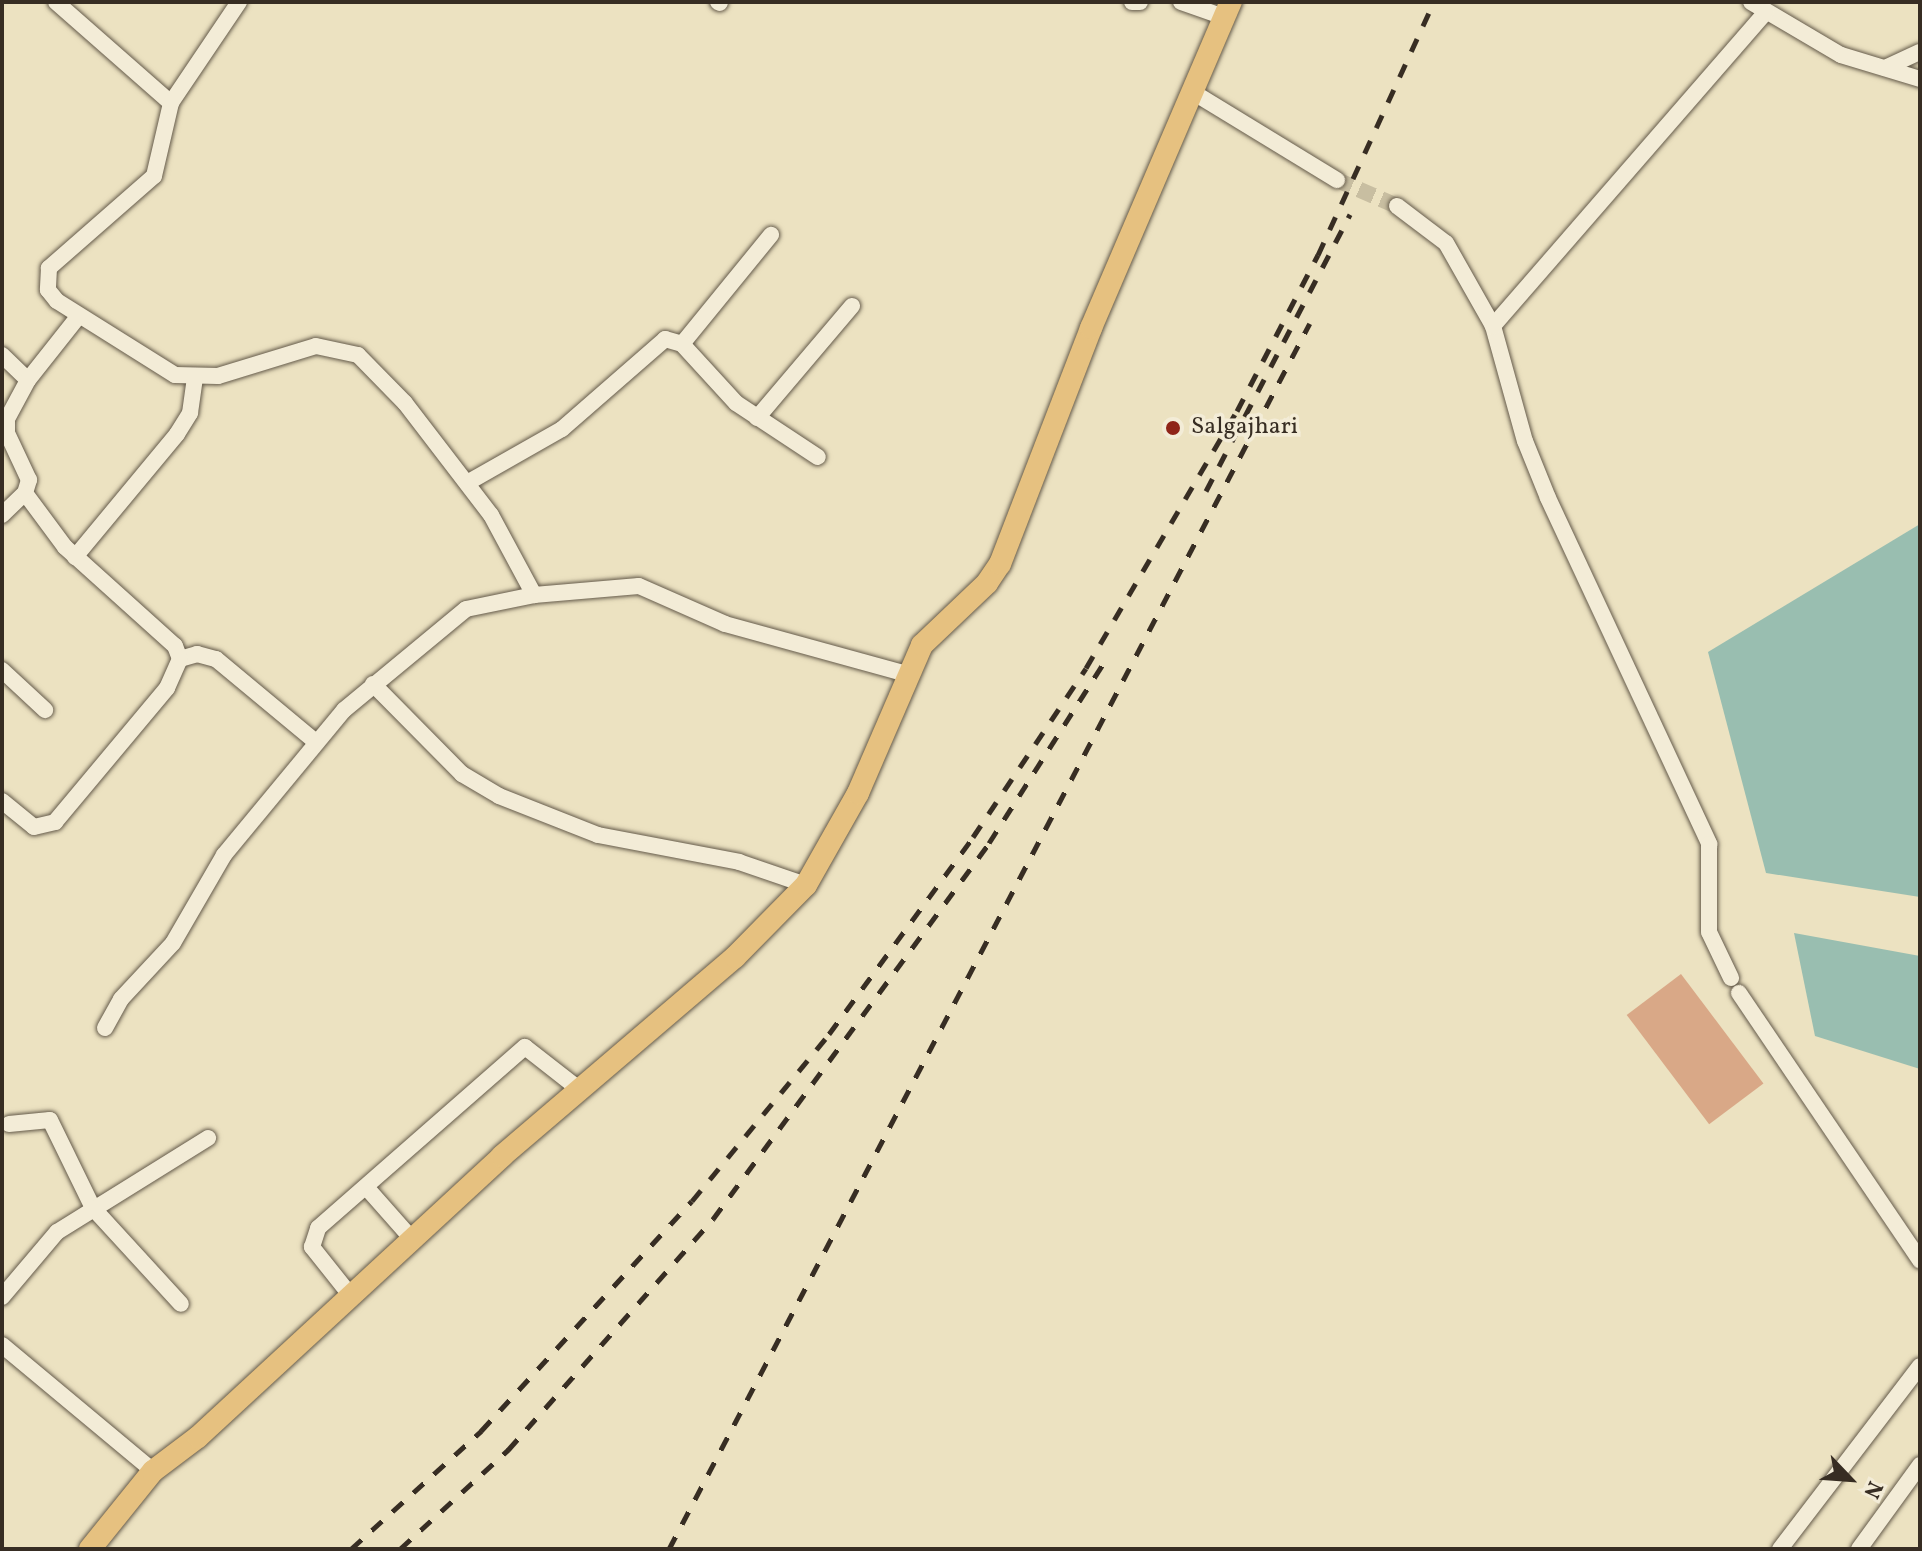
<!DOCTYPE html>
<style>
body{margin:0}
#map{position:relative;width:1922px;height:1551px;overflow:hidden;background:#ece2c1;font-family:Vollkorn,serif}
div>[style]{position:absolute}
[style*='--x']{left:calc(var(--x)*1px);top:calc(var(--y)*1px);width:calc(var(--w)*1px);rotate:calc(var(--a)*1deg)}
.water>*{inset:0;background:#99beb0}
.building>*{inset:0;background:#d9a887;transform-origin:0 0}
.minor-tunnel>*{height:16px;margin-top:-8px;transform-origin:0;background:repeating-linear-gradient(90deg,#c8bea1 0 16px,transparent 0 24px)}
.roads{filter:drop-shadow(0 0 2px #645a4a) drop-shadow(0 0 2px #645a4a)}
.minor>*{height:16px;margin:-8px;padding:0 8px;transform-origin:8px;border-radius:8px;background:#f3ecd7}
.major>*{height:22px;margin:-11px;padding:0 11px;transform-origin:11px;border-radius:11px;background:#e6c180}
.rail>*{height:5px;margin-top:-2.5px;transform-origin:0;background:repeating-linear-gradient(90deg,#372d23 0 14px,transparent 0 28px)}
.dots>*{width:22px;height:22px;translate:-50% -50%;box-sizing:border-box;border:4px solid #f3ecd7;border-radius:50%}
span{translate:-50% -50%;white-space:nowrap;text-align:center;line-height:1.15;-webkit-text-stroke:7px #f3ecd7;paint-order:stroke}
.poi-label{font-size:24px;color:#372d23}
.left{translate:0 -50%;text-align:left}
.frame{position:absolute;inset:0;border:4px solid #372d23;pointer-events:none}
.north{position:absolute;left:1810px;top:1439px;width:80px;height:80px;-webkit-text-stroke:6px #f3ecd7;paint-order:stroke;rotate:115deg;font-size:22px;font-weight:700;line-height:32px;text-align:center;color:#372d23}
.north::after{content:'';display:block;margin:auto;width:28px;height:36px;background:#372d23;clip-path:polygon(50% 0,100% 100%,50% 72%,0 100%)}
</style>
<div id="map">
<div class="water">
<i style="clip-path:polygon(1920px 524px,1920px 897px,1766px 873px,1708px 652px)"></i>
<i style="clip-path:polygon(1794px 933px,1920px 956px,1920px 1069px,1815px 1036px)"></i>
</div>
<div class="building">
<i style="left:1681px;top:974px;width:137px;height:68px;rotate:53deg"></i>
</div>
<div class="minor-tunnel">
<i style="--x:1337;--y:180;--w:65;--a:23.4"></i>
</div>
<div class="roads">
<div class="minor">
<i style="--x:56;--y:2;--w:153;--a:41.3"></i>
<i style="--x:239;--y:2;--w:122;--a:124"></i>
<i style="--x:171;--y:103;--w:75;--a:103.1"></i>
<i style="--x:154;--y:176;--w:140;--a:138.8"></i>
<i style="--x:49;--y:268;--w:22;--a:93"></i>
<i style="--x:48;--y:290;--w:14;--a:51"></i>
<i style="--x:57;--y:301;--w:139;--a:32.1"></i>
<i style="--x:175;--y:375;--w:43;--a:1.3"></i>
<i style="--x:218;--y:376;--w:102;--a:-17"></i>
<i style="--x:316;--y:346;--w:43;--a:12.1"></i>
<i style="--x:358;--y:355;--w:67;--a:45.6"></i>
<i style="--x:405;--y:403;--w:141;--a:52.5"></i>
<i style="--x:491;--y:515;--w:91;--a:61.7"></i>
<i style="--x:534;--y:595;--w:105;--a:-4.9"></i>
<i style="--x:639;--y:586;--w:94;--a:23.8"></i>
<i style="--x:725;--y:624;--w:189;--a:15.4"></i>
<i style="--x:718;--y:2;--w:2;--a:27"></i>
<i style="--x:1132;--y:2;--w:8;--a:0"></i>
<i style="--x:1181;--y:2;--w:46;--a:19.2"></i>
<i style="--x:1751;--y:2;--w:104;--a:30.5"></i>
<i style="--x:1841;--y:55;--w:83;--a:16.9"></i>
<i style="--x:1885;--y:68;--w:38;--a:-25"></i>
<i style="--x:1191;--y:91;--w:171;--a:31.4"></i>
<i style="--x:1397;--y:206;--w:61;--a:37.1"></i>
<i style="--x:1446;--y:243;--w:95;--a:60.5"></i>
<i style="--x:1493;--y:326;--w:119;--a:74.5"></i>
<i style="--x:1525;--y:441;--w:61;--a:68"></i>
<i style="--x:1548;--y:498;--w:382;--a:65"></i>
<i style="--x:1709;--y:844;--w:88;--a:90"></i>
<i style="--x:1709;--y:932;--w:51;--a:64.4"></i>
<i style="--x:1493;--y:326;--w:416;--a:-49"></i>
<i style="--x:682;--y:344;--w:141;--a:-50.8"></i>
<i style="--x:2;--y:355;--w:36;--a:44"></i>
<i style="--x:757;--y:418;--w:147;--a:-49.7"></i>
<i style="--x:467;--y:483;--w:109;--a:-29.6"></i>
<i style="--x:562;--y:429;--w:137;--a:-41.1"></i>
<i style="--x:665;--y:339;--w:18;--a:16"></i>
<i style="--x:682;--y:344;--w:80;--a:47.5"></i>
<i style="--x:736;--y:403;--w:98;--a:33.4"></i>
<i style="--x:2;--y:515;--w:32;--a:-44"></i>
<i style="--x:25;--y:493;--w:14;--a:-73"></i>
<i style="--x:29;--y:480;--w:52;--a:-115.1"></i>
<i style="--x:7;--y:433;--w:14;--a:-90"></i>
<i style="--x:7;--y:419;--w:44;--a:-61.7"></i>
<i style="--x:28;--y:380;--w:80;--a:-51.6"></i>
<i style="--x:75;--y:557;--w:160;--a:-50.3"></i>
<i style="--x:177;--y:434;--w:25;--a:-58"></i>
<i style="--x:190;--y:413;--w:35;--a:-82"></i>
<i style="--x:180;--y:659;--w:18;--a:-16"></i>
<i style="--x:197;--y:654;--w:20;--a:15"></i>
<i style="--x:216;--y:659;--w:130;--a:39.7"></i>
<i style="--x:2;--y:670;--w:59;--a:42.9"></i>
<i style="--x:373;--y:684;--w:127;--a:45.3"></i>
<i style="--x:462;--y:774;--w:43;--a:30.7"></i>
<i style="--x:499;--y:796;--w:106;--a:21.5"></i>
<i style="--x:598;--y:835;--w:144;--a:10.8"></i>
<i style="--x:739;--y:862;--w:71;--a:18.9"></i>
<i style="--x:2;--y:801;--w:41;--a:39.1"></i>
<i style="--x:34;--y:827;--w:22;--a:-13"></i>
<i style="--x:55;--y:822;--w:175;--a:-50.1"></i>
<i style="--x:167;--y:688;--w:32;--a:-66"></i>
<i style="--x:180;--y:659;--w:14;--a:-111"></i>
<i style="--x:175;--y:646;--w:148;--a:-138"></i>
<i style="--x:65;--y:547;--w:67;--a:-126.5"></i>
<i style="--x:1739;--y:993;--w:323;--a:55.9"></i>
<i style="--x:105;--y:1028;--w:33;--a:-61"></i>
<i style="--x:121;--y:999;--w:76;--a:-47.1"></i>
<i style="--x:173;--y:943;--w:102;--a:-59.9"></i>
<i style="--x:224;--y:855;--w:188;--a:-50.4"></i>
<i style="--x:344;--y:710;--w:158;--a:-39.6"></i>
<i style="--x:466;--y:609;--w:69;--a:-11.6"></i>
<i style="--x:9;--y:1124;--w:41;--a:-5.6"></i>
<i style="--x:50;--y:1120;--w:98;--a:64"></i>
<i style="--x:93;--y:1208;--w:130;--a:47.5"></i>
<i style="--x:366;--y:1187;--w:69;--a:48.5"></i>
<i style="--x:351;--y:1296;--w:63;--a:-128.5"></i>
<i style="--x:312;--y:1247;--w:20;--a:-72"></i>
<i style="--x:318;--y:1228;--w:275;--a:-41.2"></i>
<i style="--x:525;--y:1047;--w:70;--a:38"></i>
<i style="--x:2;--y:1297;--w:85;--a:-49.8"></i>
<i style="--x:57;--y:1232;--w:178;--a:-31.9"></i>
<i style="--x:2;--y:1345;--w:197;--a:39.8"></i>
<i style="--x:1780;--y:1549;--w:230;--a:-52.6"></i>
<i style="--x:1859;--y:1549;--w:104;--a:-54"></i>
</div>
<div class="major">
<i style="--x:90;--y:1549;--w:100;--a:-51.1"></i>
<i style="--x:153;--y:1471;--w:56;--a:-37.1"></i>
<i style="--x:198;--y:1437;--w:414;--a:-42.7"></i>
<i style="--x:502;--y:1156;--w:306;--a:-40.5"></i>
<i style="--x:735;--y:957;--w:101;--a:-45.4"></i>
<i style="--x:806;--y:885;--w:106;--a:-60.5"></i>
<i style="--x:858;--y:793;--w:161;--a:-66.6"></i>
<i style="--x:922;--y:645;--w:90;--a:-43.6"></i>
<i style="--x:987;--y:583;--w:23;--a:-56"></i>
<i style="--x:1000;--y:564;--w:253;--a:-68.9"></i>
<i style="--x:1091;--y:328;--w:355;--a:-66.8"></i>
</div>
</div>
<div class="rail">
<i style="--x:1206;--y:491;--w:312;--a:-62.5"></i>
<i style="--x:351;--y:1549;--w:176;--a:-42.2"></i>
<i style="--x:481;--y:1431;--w:312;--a:-47.5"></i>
<i style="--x:692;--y:1201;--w:216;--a:-50.6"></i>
<i style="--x:829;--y:1034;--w:244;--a:-53.8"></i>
<i style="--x:973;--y:837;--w:203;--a:-56.2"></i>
<i style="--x:1086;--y:668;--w:298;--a:-59.6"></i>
<i style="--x:1237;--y:411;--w:176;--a:-62.6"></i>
<i style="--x:1318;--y:255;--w:278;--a:-65.4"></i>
<i style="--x:400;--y:1549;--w:147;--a:-42.5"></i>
<i style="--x:508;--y:1450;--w:309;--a:-48.4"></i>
<i style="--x:713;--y:1219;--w:466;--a:-53.7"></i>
<i style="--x:989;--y:843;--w:218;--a:-57.5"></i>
<i style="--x:669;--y:1549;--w:1383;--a:-62.4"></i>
</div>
<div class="dots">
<i style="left:1173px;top:428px;background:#8f2418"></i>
</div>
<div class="poi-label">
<span class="left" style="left:1191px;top:428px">Salgajhari</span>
</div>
<div class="frame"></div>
<div class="north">N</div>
</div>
